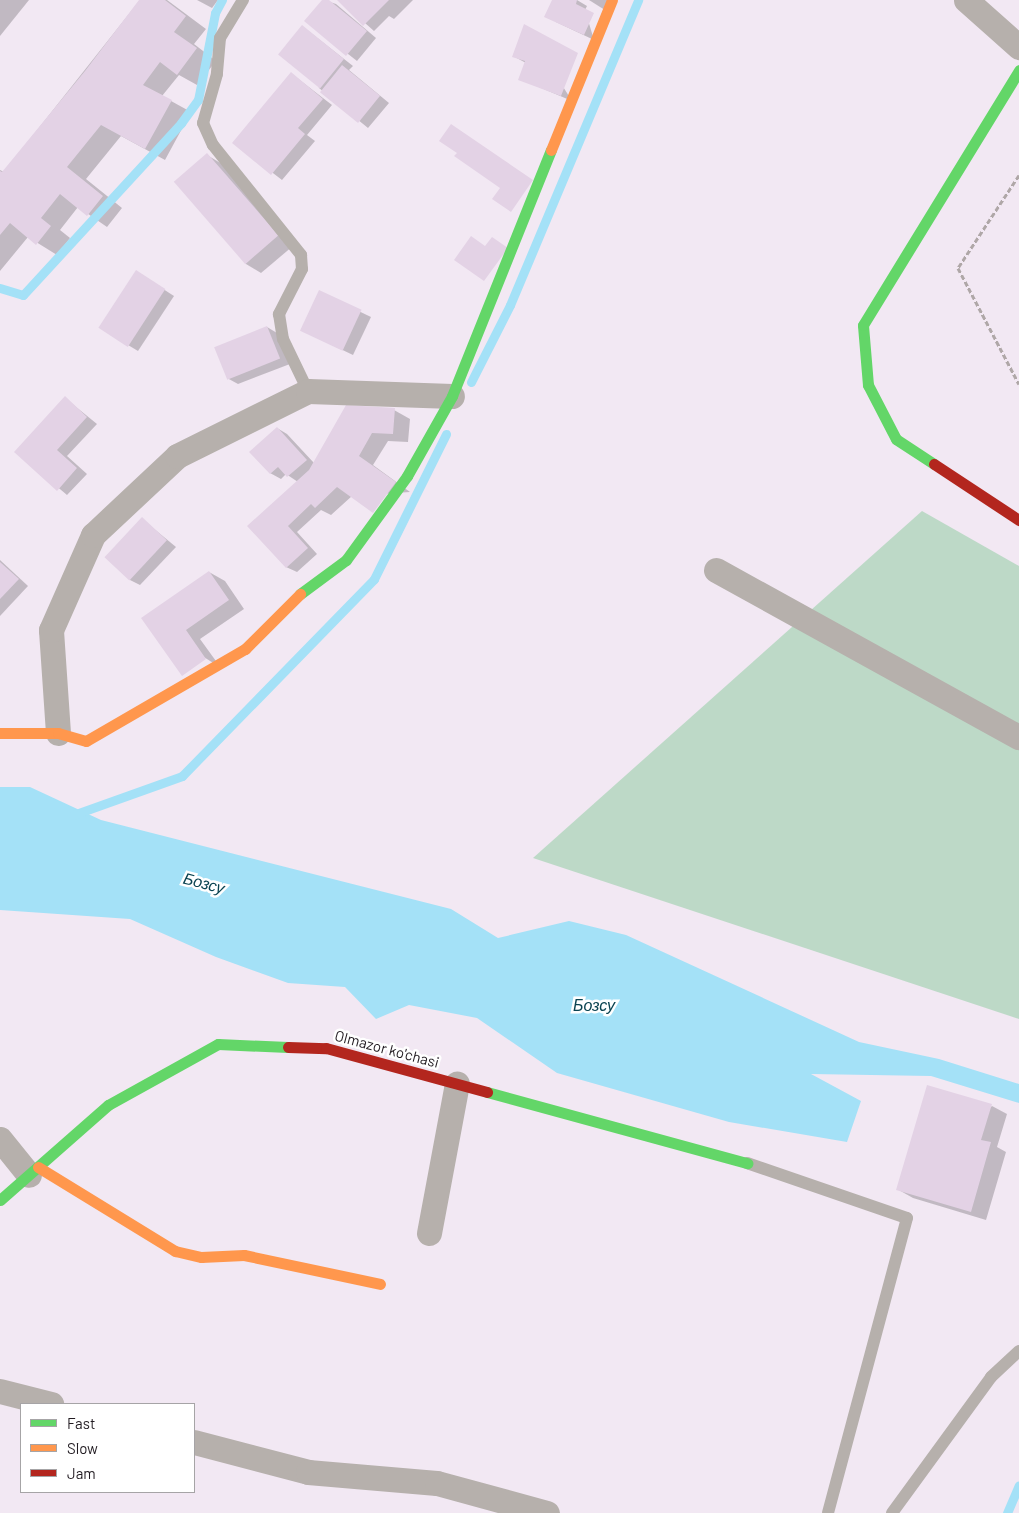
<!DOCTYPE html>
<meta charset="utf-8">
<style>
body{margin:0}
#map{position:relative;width:1019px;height:1513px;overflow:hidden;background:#f2e8f3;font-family:Barlow,sans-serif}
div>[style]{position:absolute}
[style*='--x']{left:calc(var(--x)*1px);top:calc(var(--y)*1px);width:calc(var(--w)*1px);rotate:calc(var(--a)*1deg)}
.green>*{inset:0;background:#bdd9c7}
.water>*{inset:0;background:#a4e1f7}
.shadow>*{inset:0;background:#0003}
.stream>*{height:9px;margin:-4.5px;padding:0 4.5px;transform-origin:4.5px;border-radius:4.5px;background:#a4e1f7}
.building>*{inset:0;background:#e3d2e5;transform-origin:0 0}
.path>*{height:3px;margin-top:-1.5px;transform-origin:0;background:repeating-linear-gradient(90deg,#afa7a7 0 5px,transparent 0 7.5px)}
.lane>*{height:12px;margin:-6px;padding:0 6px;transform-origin:6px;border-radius:6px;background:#b6b0ac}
.street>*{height:25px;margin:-12.5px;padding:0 12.5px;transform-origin:12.5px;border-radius:12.5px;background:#b6b0ac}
.fast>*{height:11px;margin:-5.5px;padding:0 5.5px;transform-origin:5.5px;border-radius:5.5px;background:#63d668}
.slow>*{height:11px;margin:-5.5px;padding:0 5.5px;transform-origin:5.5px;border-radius:5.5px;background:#ff974d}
.jam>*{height:11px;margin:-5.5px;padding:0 5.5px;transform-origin:5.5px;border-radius:5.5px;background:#b3261e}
span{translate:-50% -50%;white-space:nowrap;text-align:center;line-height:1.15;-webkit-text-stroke:5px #fff;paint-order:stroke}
.street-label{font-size:15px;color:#211b21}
.water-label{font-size:16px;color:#0a4351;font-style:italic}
.legend{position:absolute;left:20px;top:1403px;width:175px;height:90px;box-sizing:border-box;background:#fff;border:1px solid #a6a4a6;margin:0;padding:6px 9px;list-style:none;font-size:15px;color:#211b21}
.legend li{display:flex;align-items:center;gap:10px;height:25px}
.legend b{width:25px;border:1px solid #a6a4a6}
</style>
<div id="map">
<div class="green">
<i style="clip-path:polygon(922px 511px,1019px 566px,1019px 1019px,533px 858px)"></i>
</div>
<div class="water">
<i style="clip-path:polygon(0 787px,30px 787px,101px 820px,451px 909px,498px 938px,569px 921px,626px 935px,859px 1042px,939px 1059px,1019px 1084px,1019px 1103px,931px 1076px,811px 1074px,861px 1101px,847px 1142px,729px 1122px,557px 1073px,477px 1018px,409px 1005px,376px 1019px,345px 987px,288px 983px,216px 957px,130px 919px,0 910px)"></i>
</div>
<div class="shadow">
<i style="clip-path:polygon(0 0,29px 0,0 36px)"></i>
<i style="clip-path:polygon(140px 0,167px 0,206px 29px,194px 44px,216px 61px,197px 85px,179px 75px,162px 96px,191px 112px,165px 160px,121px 136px,86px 179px,122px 208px,107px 227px,78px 207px,60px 230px,70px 238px,57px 255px,28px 237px,0 271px,0 170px,4px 172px)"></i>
<i style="clip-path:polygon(197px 0,218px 0,212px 8px)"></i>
<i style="clip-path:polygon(324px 0,336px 4px,376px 38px,357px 61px,306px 21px)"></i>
<i style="clip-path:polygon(339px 0,413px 0,394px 19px,389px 16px,374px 31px)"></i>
<i style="clip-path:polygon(554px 0,577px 0,587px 6px,585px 10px,594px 40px,556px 22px)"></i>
<i style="clip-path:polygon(589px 0,617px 0,608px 12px)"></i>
<i style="clip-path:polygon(302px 26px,353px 66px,349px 70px,389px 103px,368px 128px,319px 88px)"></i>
<i style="clip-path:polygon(525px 26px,572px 101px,520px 79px,526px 63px,513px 56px)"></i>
<i style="clip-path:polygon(292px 74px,332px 105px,307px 135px,315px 141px,282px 180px,234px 143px)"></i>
<i style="clip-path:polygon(207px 155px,222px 164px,293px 246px,261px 273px,246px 264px)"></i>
<i style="clip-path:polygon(146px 278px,174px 296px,138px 351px,128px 345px)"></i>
<i style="clip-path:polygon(319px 292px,371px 317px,353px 355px,311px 335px)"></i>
<i style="clip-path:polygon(267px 327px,277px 333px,290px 364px,238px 384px,227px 378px)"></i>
<i style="clip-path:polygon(65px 398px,97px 424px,67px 456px,87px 474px,67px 495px,16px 452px)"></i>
<i style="clip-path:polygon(394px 410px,410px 419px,408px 442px,388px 441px,373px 465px,410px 492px,352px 496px,331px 515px,321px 510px,297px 532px,317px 554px,297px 572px,286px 567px,249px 526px,298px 482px,286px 474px,281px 479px,270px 473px,277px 428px,287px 434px,314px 463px)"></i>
<i style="clip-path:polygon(142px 519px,176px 547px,140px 585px,130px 580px)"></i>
<i style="clip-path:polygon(0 560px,28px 586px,0 616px)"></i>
<i style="clip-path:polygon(209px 572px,225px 581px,244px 609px,200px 639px,221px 668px,143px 618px)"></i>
<i style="clip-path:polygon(992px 1106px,1007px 1114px,997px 1147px,1006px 1152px,986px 1220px,913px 1198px,897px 1189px)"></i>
</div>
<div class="stream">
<i style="--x:0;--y:288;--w:24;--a:17"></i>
<i style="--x:23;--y:295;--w:234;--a:-47.4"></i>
<i style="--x:181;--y:123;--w:29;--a:-54"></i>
<i style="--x:198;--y:100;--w:89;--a:-78.9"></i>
<i style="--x:215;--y:13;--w:15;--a:-62"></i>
<i style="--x:471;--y:382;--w:86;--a:-63.1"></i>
<i style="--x:510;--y:305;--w:331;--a:-67.2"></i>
<i style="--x:73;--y:815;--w:116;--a:-19.7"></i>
<i style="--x:182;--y:776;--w:275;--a:-45.7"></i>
<i style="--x:374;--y:579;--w:162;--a:-63.6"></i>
<i style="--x:1007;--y:1513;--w:30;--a:-67"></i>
</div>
<div class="building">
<i style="clip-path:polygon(139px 0,165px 0,186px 16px,174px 32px,197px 48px,177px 75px,160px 62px,143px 85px,172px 100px,145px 149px,101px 125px,67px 167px,103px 196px,87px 216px,60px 194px,41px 218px,51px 226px,36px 245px,10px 223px,0 235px,0 171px,2px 172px,85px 71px)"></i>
<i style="clip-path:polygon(322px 0,329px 0,367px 31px,346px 56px,304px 21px)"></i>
<i style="clip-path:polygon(337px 0,389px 0,363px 26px)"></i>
<i style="clip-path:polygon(552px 0,577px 0,576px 4px,594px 13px,584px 35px,544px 17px)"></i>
<i style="clip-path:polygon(524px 24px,578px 53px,561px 96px,518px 80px,525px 61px,512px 57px)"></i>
<i style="left:302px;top:25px;width:54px;height:38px;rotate:39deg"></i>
<i style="left:342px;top:65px;width:49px;height:35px;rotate:39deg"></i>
<i style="clip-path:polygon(291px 72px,323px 99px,298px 128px,305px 134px,271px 175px,232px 143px)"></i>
<i style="clip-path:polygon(451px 124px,533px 180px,511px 212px,492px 199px,500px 188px,454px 156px,457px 153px,439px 141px)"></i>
<i style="left:207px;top:153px;width:109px;height:44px;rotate:49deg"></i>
<i style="clip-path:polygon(471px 236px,485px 246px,492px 237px,508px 248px,484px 281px,454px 260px)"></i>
<i style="left:136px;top:270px;width:35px;height:69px;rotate:33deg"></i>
<i style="left:319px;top:290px;width:47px;height:45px;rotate:25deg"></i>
<i style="left:267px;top:326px;width:35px;height:57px;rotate:68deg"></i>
<i style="clip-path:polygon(65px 396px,87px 417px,57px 450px,77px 468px,57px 491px,14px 452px)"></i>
<i style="clip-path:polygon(346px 405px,395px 408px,393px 434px,372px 433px,359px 456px,396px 482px,373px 513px,337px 487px,315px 508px,311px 504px,288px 526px,308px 548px,286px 568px,247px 526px,309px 470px)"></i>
<i style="clip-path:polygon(277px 427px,307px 460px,287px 477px,278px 467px,270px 474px,249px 452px)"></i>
<i style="left:142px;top:517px;width:34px;height:55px;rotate:43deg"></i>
<i style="clip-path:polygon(0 562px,19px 579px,0 599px)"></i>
<i style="clip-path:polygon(209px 571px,229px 600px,186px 630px,206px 659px,182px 676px,141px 618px)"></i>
<i style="clip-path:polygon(927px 1085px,992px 1104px,981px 1140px,991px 1142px,971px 1212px,896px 1190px)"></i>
</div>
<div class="path">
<i style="--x:1019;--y:175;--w:111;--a:123.3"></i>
<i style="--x:958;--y:268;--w:131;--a:62.3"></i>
</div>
<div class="lane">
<i style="--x:243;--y:0;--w:44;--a:121.2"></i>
<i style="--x:220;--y:38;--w:36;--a:95"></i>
<i style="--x:217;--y:74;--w:51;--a:105.9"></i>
<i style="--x:203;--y:123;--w:24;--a:66"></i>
<i style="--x:213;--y:145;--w:141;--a:51.3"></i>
<i style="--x:301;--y:255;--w:14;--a:86"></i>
<i style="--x:302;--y:269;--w:51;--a:117.1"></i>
<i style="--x:279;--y:314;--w:25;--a:81"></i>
<i style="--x:283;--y:339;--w:58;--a:64.3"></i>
<i style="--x:747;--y:1163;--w:169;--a:19"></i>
<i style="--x:907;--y:1218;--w:305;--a:105"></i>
<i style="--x:892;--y:1513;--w:168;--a:-53.9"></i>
<i style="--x:991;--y:1377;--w:38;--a:-43"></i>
</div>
<div class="street">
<i style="--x:966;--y:0;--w:71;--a:41.6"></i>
<i style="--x:716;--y:570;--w:346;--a:28.9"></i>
<i style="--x:58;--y:733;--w:103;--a:-93.9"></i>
<i style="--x:51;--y:630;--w:104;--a:-66.1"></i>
<i style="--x:93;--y:535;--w:115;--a:-43.2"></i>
<i style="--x:177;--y:456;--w:146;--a:-26.4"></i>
<i style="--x:308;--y:391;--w:144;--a:2"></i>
<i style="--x:0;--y:1139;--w:46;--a:51.1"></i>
<i style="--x:429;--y:1233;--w:152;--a:-79.4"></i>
<i style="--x:0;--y:1391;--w:53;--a:14.3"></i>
<i style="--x:194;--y:1442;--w:118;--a:14.7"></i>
<i style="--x:308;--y:1472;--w:129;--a:4.9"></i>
<i style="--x:437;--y:1483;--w:114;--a:15.3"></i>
</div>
<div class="fast">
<i style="--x:934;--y:464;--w:45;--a:-146.7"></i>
<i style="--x:896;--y:439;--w:61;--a:-117.4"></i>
<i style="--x:868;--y:385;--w:60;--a:-94.8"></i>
<i style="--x:863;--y:325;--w:299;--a:-58.5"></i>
<i style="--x:300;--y:594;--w:57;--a:-36.5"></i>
<i style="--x:346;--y:560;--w:104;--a:-54"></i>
<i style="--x:407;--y:476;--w:92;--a:-60.6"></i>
<i style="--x:452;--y:396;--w:265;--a:-68.1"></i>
<i style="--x:487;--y:1092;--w:270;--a:15.3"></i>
<i style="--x:0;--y:1200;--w:144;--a:-41.3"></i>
<i style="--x:108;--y:1105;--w:126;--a:-29"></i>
<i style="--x:218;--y:1044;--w:70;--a:2.5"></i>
</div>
<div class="slow">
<i style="--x:551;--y:150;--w:162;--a:-67.9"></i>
<i style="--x:0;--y:733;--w:58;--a:0"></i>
<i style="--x:58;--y:733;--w:29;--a:16"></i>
<i style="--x:86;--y:741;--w:184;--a:-30.1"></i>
<i style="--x:245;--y:649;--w:78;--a:-45"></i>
<i style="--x:38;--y:1167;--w:161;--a:31.5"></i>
<i style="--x:175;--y:1251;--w:27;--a:13"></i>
<i style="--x:201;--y:1257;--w:43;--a:-2.7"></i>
<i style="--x:244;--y:1255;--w:139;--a:12"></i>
</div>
<div class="jam">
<i style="--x:934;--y:464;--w:102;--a:33.4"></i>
<i style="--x:288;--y:1047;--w:38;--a:2"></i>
<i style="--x:326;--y:1048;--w:167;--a:15.3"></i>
</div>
<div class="street-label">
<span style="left:387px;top:1049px;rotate:15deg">Olmazor ko'chasi</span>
</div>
<div class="water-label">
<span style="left:204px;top:883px;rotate:15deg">Бозсу</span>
<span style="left:594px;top:1005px">Бозсу</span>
</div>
<ul class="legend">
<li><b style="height:6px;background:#63d668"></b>Fast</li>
<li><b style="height:6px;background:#ff974d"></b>Slow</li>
<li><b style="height:6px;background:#b3261e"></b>Jam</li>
</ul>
</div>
